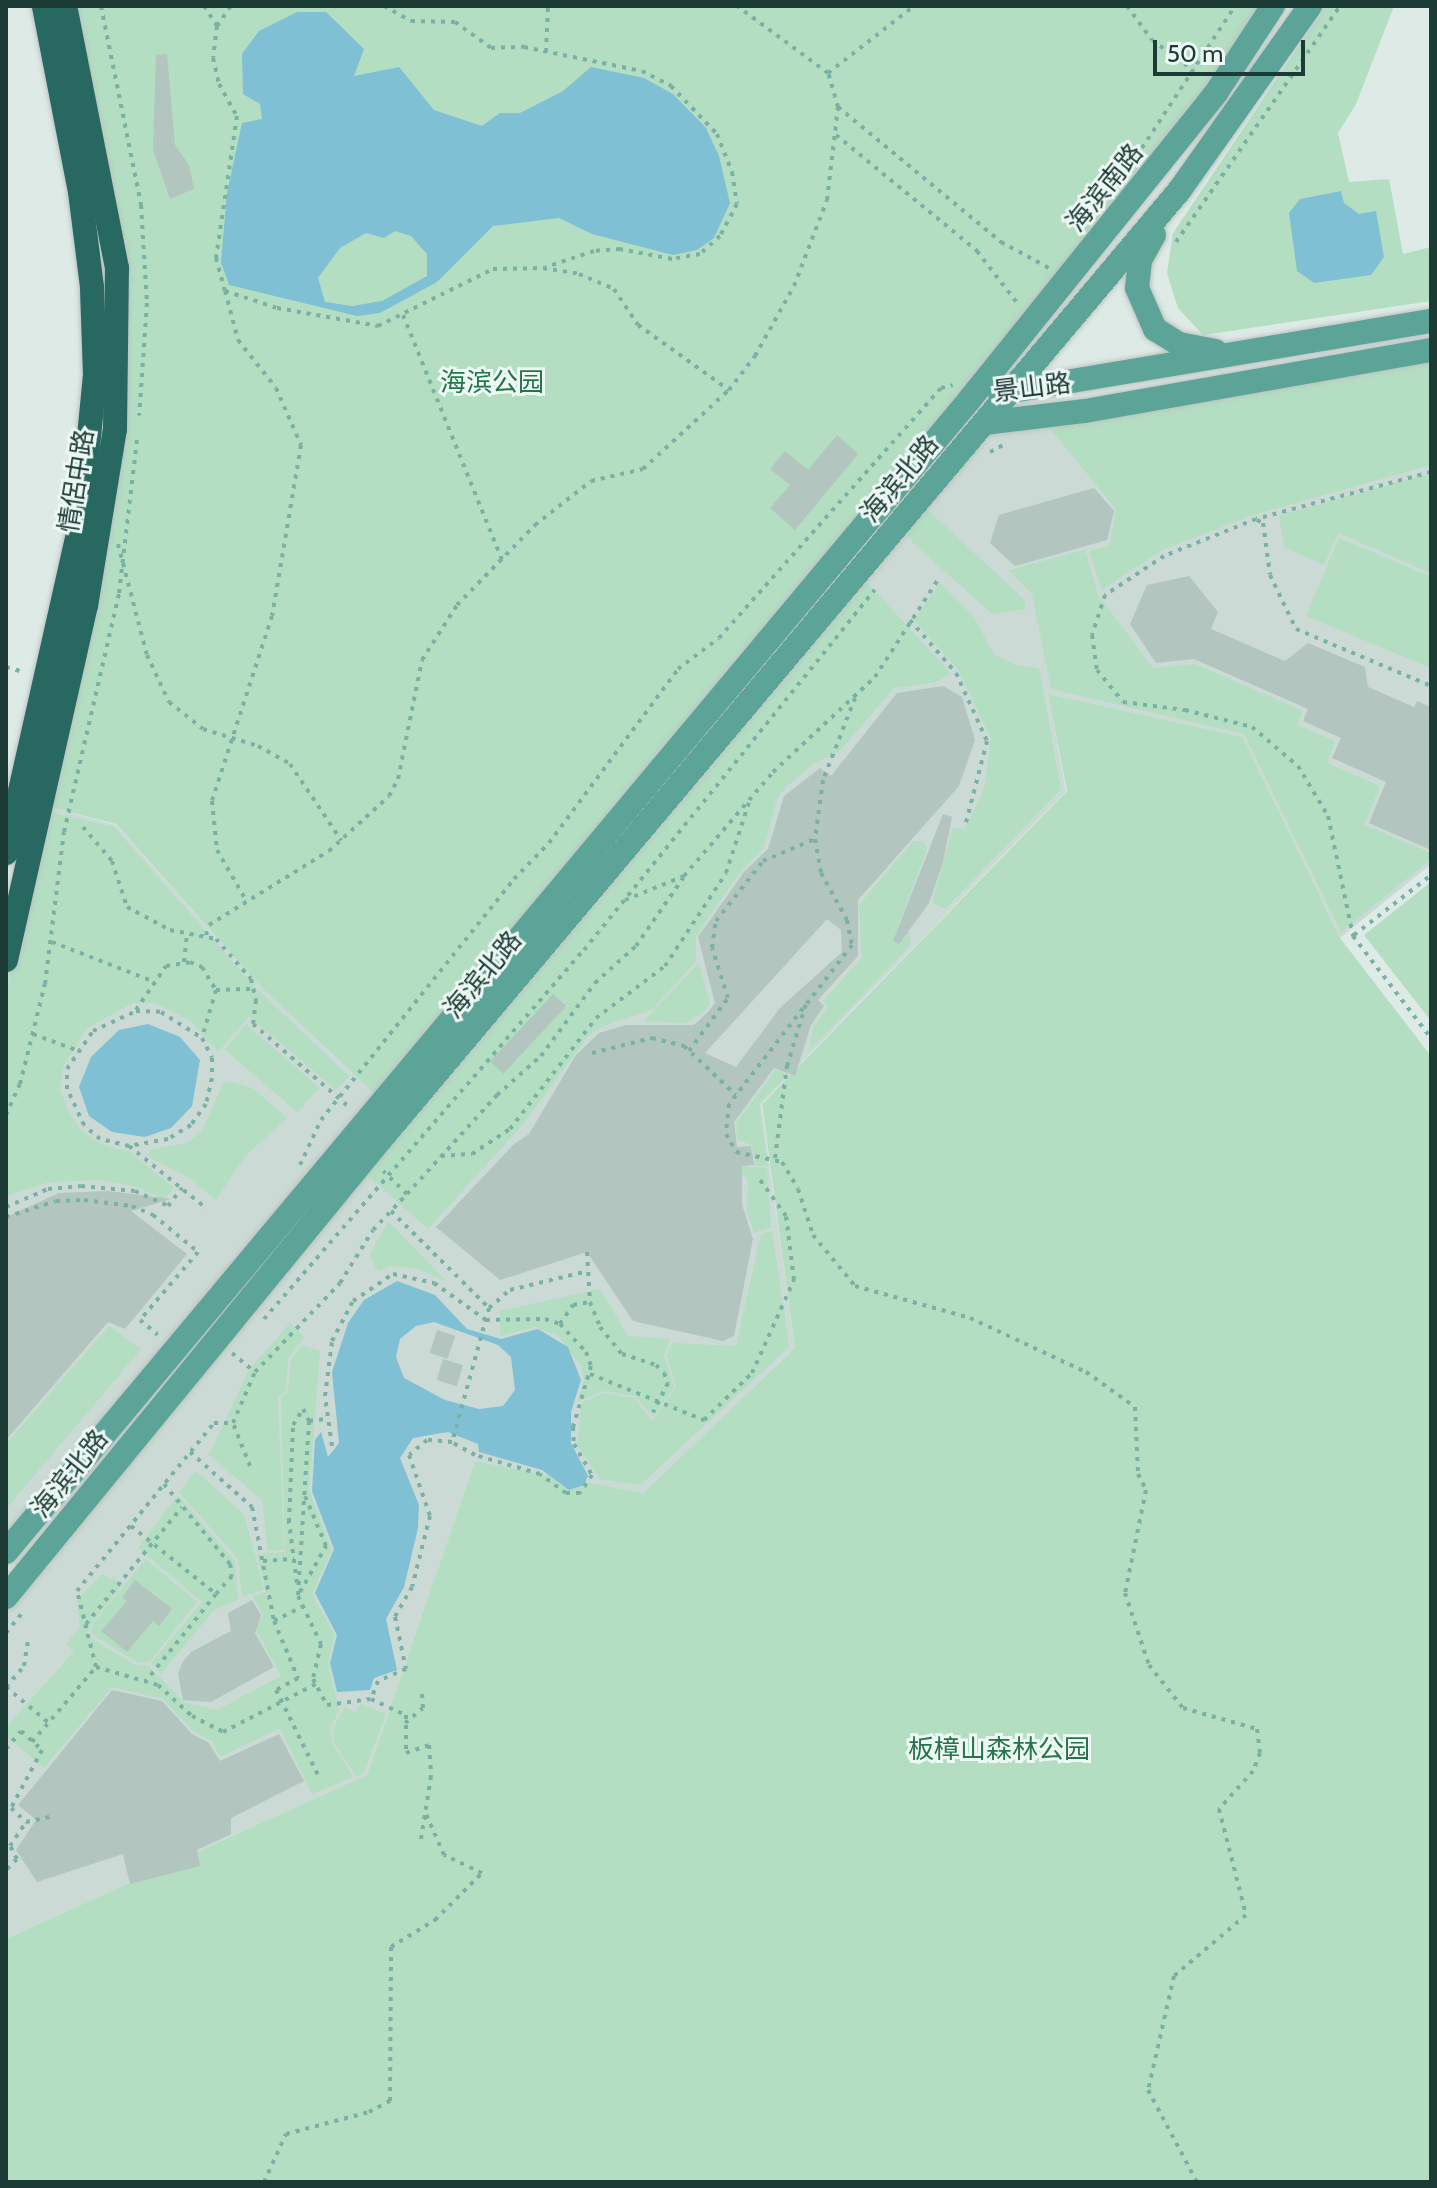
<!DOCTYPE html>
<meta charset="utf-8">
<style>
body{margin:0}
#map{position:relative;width:1437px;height:2188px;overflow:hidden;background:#ddeae5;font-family:Cabin,"Noto Sans SC",sans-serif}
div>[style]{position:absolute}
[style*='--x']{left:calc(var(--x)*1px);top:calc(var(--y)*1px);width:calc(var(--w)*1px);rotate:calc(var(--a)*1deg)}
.built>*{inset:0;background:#cbdad4}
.green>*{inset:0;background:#b3dec2;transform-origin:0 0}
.water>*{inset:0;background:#7fc0d5}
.building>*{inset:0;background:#b2c5bf;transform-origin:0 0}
.path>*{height:4px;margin-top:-2px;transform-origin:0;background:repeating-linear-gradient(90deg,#7ab1a4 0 4px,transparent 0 10px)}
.roads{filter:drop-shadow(0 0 2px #bbc4c2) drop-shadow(0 0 2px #bbc4c2)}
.primary>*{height:24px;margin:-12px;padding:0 12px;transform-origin:12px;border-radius:12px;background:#5da498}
.highway>*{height:24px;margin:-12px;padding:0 12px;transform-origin:12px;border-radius:12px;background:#276961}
span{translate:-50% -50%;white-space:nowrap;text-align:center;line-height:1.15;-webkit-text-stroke:6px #edf7f3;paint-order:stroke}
.street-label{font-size:26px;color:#1d3b35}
.park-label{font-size:26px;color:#25744a}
.frame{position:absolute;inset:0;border:8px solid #1d3b35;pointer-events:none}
.scale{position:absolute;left:1153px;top:40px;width:152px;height:36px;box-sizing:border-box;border:4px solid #1d3b35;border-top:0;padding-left:10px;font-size:24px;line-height:28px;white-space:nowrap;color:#1d3b35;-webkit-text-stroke:6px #edf7f3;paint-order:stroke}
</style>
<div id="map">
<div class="built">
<i style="clip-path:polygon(1431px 350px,1431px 864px,1340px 938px,1243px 737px,1048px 694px,1066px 791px,761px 1104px,795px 1348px,643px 1493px,475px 1461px,367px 1775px,6px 1939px,6px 1601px,984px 423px)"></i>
<i style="clip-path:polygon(41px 805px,116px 825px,261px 987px,381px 1100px,6px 1549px,6px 962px)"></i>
</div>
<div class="green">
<i style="clip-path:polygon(66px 6px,1273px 6px,1216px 93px,381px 1100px,261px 987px,116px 824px,41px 805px,87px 606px,119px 269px)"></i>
<i style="clip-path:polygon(1326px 6px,1394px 6px,1356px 104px,1338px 133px,1349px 182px,1389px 179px,1403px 254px,1431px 247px,1431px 301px,1203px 335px,1178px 308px,1167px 273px,1173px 233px)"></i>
<i style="clip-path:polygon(1431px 355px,1431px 465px,1253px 515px,1162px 550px,1102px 590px,1089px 551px,1110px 545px,1116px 509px,1044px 421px)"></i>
<i style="clip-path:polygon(1420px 476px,1431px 476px,1431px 573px,1338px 533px,1324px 565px,1284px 547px,1279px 516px)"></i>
<i style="clip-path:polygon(920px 503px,1024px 599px,1026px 609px,992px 614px,898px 529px)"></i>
<i style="clip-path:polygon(1339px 538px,1431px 577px,1431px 668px,1306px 616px)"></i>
<i style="clip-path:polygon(1085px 550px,1098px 595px,1153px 668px,1195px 664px,1303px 711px,1297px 725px,1335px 741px,1327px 763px,1380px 786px,1364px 825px,1431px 853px,1431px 859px,1341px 932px,1244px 734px,1051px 689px,1032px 594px,1008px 570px)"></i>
<i style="clip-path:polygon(860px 575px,951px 673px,936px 682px,894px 688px,840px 751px,814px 763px,786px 787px,777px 799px,764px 847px,738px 875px,696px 936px,696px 961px,652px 1010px,603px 1026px,587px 1037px,524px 1123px,428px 1229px,362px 1170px)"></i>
<i style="clip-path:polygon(940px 583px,973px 616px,994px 654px,1018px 666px,1039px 668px,1061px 789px,945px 909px,932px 903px,953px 828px,965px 829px,984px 790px,991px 739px,959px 671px,914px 620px)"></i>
<i style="clip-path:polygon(1048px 694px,1243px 737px,1340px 938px,1431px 1056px,1431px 2182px,6px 2182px,6px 1939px,367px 1775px,475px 1461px,643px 1493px,795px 1348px,762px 1104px,1067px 791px)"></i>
<i style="clip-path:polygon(46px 811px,114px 827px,256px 988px,349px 1076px,336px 1090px,249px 1016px,218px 1052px,191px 1021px,155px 1003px,133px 1003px,86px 1029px,63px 1067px,60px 1089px,68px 1110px,80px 1129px,100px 1144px,130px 1152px,173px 1187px,165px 1200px,137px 1187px,101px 1180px,49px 1182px,6px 1196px,6px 993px)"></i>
<i style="clip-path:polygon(913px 841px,923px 841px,927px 849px,899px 923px,910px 933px,910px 946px,808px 1052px,813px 1028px,828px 1006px,823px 1001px,862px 958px,859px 905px)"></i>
<i style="clip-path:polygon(1431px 882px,1431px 1021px,1364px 935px)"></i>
<i style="clip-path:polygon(699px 963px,710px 1005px,700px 1015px,685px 1023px,644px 1021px)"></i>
<i style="left:246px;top:1024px;width:97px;height:33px;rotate:41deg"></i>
<i style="clip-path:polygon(776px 1070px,788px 1074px,759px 1104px,768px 1166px,755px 1166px,752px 1145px,737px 1140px,736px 1123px)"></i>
<i style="clip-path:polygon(232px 1082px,252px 1088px,287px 1118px,245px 1156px,216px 1200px,188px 1177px,148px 1157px,150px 1150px,186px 1143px,201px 1133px,223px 1083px)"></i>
<i style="clip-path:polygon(738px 1166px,767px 1168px,771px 1227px,754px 1233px,747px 1212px,748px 1179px,736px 1170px)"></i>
<i style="clip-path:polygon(388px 1221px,446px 1281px,415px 1268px,390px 1266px,378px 1271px,369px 1256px)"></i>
<i style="clip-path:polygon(772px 1231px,789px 1347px,640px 1485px,600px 1479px,577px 1444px,582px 1402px,605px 1393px,634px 1398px,652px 1421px,676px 1387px,667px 1356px,672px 1343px,736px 1346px,761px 1234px)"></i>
<i style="clip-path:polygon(600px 1289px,628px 1336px,670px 1339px,664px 1356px,674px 1387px,653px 1417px,635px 1396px,604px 1391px,577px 1402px,584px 1380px,582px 1368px,559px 1336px,535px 1327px,500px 1336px,500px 1311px)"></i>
<i style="clip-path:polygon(290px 1323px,304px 1337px,288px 1359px,286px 1389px,278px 1398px,284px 1549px,268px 1551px,262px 1500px,209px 1455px,249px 1370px)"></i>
<i style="clip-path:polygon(109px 1326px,141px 1349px,6px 1509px,6px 1444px)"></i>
<i style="clip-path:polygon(302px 1345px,320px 1351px,309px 1490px,332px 1550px,312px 1594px,335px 1635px,328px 1662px,339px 1710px,330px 1729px,331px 1741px,353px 1777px,312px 1794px,280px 1728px,220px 1757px,212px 1741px,193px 1731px,163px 1699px,112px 1687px,44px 1768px,6px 1736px,6px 1728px,74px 1651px,66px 1644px,80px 1627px,77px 1600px,102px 1574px,123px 1584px,90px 1625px,88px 1636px,135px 1665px,148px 1666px,185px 1703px,217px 1710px,281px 1676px,255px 1628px,263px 1616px,253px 1596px,266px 1592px,257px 1554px,285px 1552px,281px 1398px,288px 1391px,291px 1359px)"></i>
<i style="clip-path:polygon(196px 1471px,244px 1514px,264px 1590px,242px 1596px,238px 1559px,179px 1492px)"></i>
<i style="clip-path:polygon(178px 1495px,235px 1561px,238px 1600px,214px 1610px,161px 1674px,151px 1663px,202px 1602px,138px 1548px)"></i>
<i style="clip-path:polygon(146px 1559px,197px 1602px,149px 1662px,137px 1662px,91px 1634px,92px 1625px)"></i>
<i style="clip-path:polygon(361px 1704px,386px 1714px,363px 1774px,356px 1776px,334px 1742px,333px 1729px,344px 1707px,356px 1712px)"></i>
</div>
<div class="water">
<i style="clip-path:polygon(evenodd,297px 12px,326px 12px,364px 49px,354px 76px,399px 67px,434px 110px,482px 126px,500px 113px,520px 113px,563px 91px,591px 67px,644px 78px,673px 94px,706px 128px,719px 156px,730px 203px,714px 238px,697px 250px,673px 255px,592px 234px,559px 218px,493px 226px,437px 282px,380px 313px,357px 316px,229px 285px,221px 262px,227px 193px,242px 123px,262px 119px,260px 104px,243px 94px,242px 54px,259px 31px,297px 12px,395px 231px,411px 236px,427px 254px,427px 276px,382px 301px,352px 306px,325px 302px,318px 278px,340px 248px,366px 233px,384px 238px,395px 231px)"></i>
<i style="clip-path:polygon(1341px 191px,1344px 203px,1359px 214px,1376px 211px,1384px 257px,1371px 275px,1314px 283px,1297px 271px,1289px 213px,1300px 199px)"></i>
<i style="clip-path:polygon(148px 1024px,180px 1037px,200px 1060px,192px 1106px,171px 1128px,145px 1137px,112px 1132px,89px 1116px,79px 1087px,91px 1057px,119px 1030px)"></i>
<i style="clip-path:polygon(evenodd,397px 1281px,435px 1295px,467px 1329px,501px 1339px,538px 1329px,568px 1347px,581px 1380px,571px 1412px,571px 1443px,588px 1476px,584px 1485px,569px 1490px,542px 1470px,479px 1452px,478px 1444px,448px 1432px,413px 1438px,400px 1458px,419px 1505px,418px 1528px,404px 1587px,386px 1619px,397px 1670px,374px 1678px,370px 1690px,337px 1692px,330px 1663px,337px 1635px,315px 1593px,334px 1549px,312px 1491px,315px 1440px,321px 1432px,328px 1457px,339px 1443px,332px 1372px,348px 1323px,364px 1300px,397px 1281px,434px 1322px,498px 1345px,511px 1357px,515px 1390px,503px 1406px,479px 1409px,445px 1400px,404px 1378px,396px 1357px,400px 1339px,416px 1326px,434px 1322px)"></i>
</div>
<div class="building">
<i style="clip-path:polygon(167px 54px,175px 145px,189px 165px,194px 189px,170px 199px,153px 150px,156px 55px)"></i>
<i style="clip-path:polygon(837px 435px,858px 454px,795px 530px,770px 508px,790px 485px,770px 469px,785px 451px,808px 470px)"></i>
<i style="clip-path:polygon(1094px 488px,1114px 511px,1107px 540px,1015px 566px,990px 543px,999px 515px)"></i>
<i style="clip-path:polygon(1189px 576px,1218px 612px,1211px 629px,1285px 661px,1308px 643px,1365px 667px,1368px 687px,1414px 707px,1417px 701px,1431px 707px,1431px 850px,1369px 823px,1386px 782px,1332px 758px,1341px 738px,1303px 721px,1308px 709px,1194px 659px,1156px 663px,1130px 624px,1147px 585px)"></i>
<i style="clip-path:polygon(evenodd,943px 686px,962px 697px,975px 740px,959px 786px,858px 900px,858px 956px,818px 1000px,824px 1006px,811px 1025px,795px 1076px,774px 1068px,734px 1122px,737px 1147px,751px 1146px,754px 1165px,742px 1166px,742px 1205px,753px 1239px,734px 1336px,723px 1341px,633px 1321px,587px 1252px,500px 1280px,436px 1227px,513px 1145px,529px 1134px,576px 1055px,599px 1033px,626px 1025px,694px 1025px,708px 1012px,715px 1003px,698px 937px,744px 872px,768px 849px,784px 796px,820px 768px,831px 776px,897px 693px,943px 686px,827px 919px,841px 930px,842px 952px,780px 1008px,736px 1067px,705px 1053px,827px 919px)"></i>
<i style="clip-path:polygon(943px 814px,952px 817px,943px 862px,929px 903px,899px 944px,893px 941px)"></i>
<i style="left:553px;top:994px;width:18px;height:92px;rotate:43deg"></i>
<i style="clip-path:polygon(108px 1191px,171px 1199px,131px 1211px,187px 1254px,125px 1329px,108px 1322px,6px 1440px,6px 1217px,59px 1193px)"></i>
<i style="left:437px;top:1330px;width:19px;height:24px;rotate:18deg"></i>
<i style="left:443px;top:1359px;width:21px;height:22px;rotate:17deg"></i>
<i style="clip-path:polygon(135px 1580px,172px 1609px,159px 1626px,153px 1621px,127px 1652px,101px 1631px,127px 1601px,122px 1597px)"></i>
<i style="clip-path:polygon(252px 1600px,261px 1615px,255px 1633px,274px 1667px,211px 1702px,183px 1700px,178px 1674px,182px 1663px,191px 1652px,231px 1631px,228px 1613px)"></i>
<i style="clip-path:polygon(112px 1690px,162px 1701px,192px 1734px,209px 1743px,220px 1761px,279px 1734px,304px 1781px,231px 1818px,231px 1834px,197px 1850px,200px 1866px,130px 1884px,123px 1854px,37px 1882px,16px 1850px,36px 1820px,18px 1805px)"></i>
</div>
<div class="path">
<i style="--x:101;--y:6;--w:203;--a:78.6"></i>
<i style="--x:141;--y:205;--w:98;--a:86.5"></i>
<i style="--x:147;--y:303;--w:113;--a:94"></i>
<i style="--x:204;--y:6;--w:24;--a:57"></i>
<i style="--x:217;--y:26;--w:32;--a:97"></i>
<i style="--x:213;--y:58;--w:27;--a:77"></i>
<i style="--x:219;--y:84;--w:37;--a:61"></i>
<i style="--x:237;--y:116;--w:144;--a:98.4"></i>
<i style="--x:216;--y:258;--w:34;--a:75"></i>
<i style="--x:225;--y:291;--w:55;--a:18.1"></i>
<i style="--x:277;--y:308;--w:103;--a:10.1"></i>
<i style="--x:378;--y:326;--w:128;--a:-26.4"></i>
<i style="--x:493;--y:269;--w:50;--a:-1.1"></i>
<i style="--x:543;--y:268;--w:36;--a:9"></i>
<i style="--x:579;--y:274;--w:38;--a:23"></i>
<i style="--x:614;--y:289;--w:43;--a:56.3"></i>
<i style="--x:638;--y:325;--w:112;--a:35.5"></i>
<i style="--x:384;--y:6;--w:31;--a:29"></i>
<i style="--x:411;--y:21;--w:44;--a:1.3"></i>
<i style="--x:455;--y:22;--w:44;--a:35.8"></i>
<i style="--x:491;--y:48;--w:33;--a:-2"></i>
<i style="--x:524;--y:47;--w:120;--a:11.5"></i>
<i style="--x:642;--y:71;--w:33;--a:27"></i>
<i style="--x:671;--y:86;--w:66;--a:46.2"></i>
<i style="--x:717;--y:134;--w:41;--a:68.5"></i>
<i style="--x:732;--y:172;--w:32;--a:81"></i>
<i style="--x:737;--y:204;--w:36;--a:118"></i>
<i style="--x:720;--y:236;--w:27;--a:138"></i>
<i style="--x:700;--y:254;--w:28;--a:170"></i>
<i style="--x:672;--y:259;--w:53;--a:-169.1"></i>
<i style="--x:620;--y:249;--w:26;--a:176"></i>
<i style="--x:594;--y:251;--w:51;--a:161.6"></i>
<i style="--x:1127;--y:6;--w:42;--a:53.7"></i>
<i style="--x:1152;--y:40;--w:51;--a:36.2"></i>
<i style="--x:217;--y:26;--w:24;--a:-55"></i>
<i style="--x:546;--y:52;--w:46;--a:-87.5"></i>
<i style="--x:828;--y:73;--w:109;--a:-37.9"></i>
<i style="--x:838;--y:107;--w:212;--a:39.6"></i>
<i style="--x:1001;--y:242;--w:55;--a:28.4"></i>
<i style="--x:836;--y:135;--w:183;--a:39.4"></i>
<i style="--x:977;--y:251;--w:67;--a:52.3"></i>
<i style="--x:1142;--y:148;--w:170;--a:-56.8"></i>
<i style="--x:1176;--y:242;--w:287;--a:-55.2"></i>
<i style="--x:225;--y:291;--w:51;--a:75.1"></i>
<i style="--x:238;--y:340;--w:61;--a:51.6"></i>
<i style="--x:276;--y:388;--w:62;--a:66.3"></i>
<i style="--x:301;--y:445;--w:173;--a:99.6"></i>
<i style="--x:272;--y:616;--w:194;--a:108"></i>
<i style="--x:212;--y:801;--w:49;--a:84.2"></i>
<i style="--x:217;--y:850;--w:60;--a:60"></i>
<i style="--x:403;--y:315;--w:264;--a:68"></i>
<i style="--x:990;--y:452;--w:19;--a:-28"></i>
<i style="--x:1431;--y:472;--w:181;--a:165"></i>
<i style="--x:1256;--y:519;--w:99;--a:158.1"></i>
<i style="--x:1164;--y:556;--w:71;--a:146.5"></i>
<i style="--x:1105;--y:595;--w:42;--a:108"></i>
<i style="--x:1092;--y:635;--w:35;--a:82"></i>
<i style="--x:1097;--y:670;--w:41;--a:50.9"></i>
<i style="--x:1123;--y:702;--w:63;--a:7.4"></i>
<i style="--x:1185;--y:710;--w:69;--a:14.2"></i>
<i style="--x:1252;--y:727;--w:60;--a:40.3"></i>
<i style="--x:1298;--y:766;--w:58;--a:59"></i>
<i style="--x:1328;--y:816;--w:123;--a:78.2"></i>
<i style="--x:1353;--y:936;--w:128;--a:52.6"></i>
<i style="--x:1257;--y:520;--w:7;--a:27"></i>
<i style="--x:1263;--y:523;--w:52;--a:82.3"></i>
<i style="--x:1270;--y:575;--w:60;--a:64.3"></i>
<i style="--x:1296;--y:629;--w:147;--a:22.9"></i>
<i style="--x:118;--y:544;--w:115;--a:75.4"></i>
<i style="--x:147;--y:655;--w:52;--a:64.9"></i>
<i style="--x:169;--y:702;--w:43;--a:38.5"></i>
<i style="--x:203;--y:729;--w:58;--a:17.2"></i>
<i style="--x:258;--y:746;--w:37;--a:29"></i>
<i style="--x:290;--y:764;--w:92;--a:56.1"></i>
<i style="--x:910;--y:620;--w:70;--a:49"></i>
<i style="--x:956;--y:673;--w:75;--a:65.5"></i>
<i style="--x:987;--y:741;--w:85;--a:104.4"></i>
<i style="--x:6;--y:667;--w:19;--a:16"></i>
<i style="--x:855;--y:698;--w:88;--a:111.3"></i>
<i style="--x:823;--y:780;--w:60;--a:97.7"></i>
<i style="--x:815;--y:839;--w:35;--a:80"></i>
<i style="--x:821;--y:873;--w:54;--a:61"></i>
<i style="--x:847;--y:920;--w:25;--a:79"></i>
<i style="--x:852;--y:945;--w:201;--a:127.7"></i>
<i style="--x:729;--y:1104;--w:30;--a:96"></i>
<i style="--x:726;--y:1134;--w:21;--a:61"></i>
<i style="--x:736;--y:1152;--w:47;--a:12.3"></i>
<i style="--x:782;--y:1162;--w:31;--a:59"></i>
<i style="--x:798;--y:1189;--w:48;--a:71.9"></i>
<i style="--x:813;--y:1235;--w:66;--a:50.5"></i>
<i style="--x:855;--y:1286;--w:119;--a:15.5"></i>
<i style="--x:970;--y:1318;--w:128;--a:25"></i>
<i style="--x:1086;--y:1372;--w:60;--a:35.5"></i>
<i style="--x:1135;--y:1407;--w:67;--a:87.4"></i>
<i style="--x:1138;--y:1474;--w:18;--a:63"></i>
<i style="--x:1146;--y:1490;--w:105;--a:101.5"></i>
<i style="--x:1125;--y:1593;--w:76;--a:71.6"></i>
<i style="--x:1149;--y:1665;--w:55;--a:51.7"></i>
<i style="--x:1183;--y:1708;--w:77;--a:15.8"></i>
<i style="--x:1257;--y:1729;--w:24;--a:83"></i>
<i style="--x:1260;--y:1753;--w:19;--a:111"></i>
<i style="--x:1253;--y:1771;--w:51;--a:131.8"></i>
<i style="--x:1219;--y:1809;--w:109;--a:75.7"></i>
<i style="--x:1246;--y:1915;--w:94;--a:139.7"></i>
<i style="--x:1174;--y:1976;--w:117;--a:102.8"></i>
<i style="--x:1148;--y:2090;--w:104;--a:62"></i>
<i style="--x:83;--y:827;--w:45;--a:49.5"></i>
<i style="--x:112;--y:861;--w:48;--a:71.9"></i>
<i style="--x:127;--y:907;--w:49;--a:28.1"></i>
<i style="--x:170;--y:930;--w:47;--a:11.1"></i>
<i style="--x:216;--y:939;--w:53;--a:48.8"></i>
<i style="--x:251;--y:979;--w:22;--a:77"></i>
<i style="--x:256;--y:1000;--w:24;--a:97"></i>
<i style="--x:253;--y:1024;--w:128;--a:40.9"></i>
<i style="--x:625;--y:900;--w:64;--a:-22.1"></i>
<i style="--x:684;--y:876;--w:137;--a:-49.4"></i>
<i style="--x:773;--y:772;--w:139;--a:-43"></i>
<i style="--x:875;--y:677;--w:118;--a:-57.1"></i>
<i style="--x:206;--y:935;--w:10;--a:-73"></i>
<i style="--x:209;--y:925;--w:141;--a:-31.7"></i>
<i style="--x:329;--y:851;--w:81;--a:-42.5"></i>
<i style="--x:389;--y:796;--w:19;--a:-62"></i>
<i style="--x:398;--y:779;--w:121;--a:-78.6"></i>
<i style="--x:422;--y:660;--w:65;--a:-57.5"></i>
<i style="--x:457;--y:605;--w:112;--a:-45.7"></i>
<i style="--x:535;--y:525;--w:71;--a:-38.2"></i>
<i style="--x:591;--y:481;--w:53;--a:-13"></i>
<i style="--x:643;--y:469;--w:117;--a:-42.6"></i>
<i style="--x:729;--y:390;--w:43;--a:-52.6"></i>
<i style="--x:755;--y:356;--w:80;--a:-60.9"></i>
<i style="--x:794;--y:286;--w:92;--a:-69"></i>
<i style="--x:827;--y:200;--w:94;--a:-83.3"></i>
<i style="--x:838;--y:107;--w:35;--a:-106"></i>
<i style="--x:828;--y:73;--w:113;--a:-143.6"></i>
<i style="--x:1354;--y:935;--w:98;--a:-37.9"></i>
<i style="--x:52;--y:942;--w:110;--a:21.2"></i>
<i style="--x:184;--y:962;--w:29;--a:-84"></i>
<i style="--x:216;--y:990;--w:38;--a:-2"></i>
<i style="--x:136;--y:1010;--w:53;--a:-55.7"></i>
<i style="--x:166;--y:966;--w:24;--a:-9"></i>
<i style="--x:190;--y:962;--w:13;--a:23"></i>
<i style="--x:202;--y:967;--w:27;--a:59"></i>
<i style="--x:216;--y:990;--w:50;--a:106.3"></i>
<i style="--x:136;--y:1011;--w:25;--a:2"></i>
<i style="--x:161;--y:1012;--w:49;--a:32.4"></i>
<i style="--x:202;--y:1038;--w:22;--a:63"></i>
<i style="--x:212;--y:1058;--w:20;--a:90"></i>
<i style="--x:212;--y:1078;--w:27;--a:103"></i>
<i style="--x:206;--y:1104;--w:26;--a:126"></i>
<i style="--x:191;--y:1125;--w:27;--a:149"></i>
<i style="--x:168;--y:1139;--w:40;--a:170"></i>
<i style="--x:129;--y:1146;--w:30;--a:-166"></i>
<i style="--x:100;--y:1139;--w:21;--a:-139"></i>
<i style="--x:84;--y:1125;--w:40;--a:-115"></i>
<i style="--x:67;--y:1089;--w:20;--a:-90"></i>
<i style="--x:67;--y:1069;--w:46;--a:-55.6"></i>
<i style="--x:93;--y:1031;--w:47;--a:-24.9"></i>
<i style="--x:33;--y:1034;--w:46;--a:20.4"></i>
<i style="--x:689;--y:1051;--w:66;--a:-53.7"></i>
<i style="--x:728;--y:998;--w:52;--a:-107.7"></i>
<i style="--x:712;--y:948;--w:27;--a:-82"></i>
<i style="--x:716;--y:921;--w:76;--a:-51.9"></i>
<i style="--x:763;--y:861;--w:56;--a:-22.9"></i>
<i style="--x:592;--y:1053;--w:62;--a:-14"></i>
<i style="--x:652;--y:1038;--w:33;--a:14"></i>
<i style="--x:684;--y:1046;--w:71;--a:43.3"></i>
<i style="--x:6;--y:1115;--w:34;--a:-66"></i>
<i style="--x:20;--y:1084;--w:103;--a:-76"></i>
<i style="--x:45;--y:984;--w:153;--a:-82.9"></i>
<i style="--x:64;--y:832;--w:245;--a:-77"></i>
<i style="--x:119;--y:593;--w:154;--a:-83.3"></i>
<i style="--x:129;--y:1146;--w:100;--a:38.9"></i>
<i style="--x:441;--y:1156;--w:31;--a:-4"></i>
<i style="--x:472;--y:1154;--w:45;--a:-33.3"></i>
<i style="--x:510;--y:1129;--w:140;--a:-52.2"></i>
<i style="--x:596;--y:1018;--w:86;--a:-37"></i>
<i style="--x:665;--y:966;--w:111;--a:-56.7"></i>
<i style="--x:726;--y:873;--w:78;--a:-72"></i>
<i style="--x:775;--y:1158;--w:93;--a:-82.6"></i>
<i style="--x:787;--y:1066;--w:65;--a:-73"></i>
<i style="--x:300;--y:1165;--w:50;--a:-65"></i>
<i style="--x:321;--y:1120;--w:309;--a:-51.3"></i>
<i style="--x:514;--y:879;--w:50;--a:-45.8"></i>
<i style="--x:549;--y:843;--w:217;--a:-53.4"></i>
<i style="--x:678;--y:669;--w:51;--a:-37.1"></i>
<i style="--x:719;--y:638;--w:334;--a:-48.4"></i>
<i style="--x:941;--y:388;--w:12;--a:-14"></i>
<i style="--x:407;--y:1194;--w:134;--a:-47.7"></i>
<i style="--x:497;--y:1095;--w:59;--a:-41.6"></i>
<i style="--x:541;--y:1056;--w:91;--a:-53.5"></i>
<i style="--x:595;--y:983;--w:55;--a:-42.1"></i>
<i style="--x:636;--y:946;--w:83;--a:-55.3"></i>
<i style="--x:6;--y:1207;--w:46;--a:-23.2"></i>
<i style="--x:48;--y:1189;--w:33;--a:-5"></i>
<i style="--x:81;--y:1186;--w:54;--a:5.3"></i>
<i style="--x:135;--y:1191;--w:36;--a:24"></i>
<i style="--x:168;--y:1206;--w:23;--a:-52"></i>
<i style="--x:391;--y:1211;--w:138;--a:44.7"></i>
<i style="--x:489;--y:1308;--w:139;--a:105.4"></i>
<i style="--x:6;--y:1217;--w:52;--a:-17.7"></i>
<i style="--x:56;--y:1201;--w:28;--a:-2"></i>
<i style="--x:84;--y:1200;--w:48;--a:7.1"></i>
<i style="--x:132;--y:1206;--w:23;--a:23"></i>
<i style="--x:153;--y:1215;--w:58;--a:39.4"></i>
<i style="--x:198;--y:1252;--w:89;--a:130.5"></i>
<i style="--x:140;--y:1320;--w:23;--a:40"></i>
<i style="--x:587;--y:1252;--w:50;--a:86.6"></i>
<i style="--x:489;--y:1308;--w:28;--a:-41"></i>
<i style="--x:510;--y:1290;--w:80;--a:-13.7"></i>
<i style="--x:264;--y:1319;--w:488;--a:-49.1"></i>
<i style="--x:584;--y:950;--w:463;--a:-51.1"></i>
<i style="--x:560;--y:1324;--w:23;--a:-56"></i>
<i style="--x:573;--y:1305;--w:17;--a:-10"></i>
<i style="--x:590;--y:1302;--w:27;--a:68"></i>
<i style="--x:600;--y:1327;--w:35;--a:51"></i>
<i style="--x:622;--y:1354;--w:36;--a:18"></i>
<i style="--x:656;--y:1365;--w:11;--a:45"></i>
<i style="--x:664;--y:1373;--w:11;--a:68"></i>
<i style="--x:668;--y:1383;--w:33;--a:117"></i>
<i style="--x:232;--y:1353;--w:30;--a:40"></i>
<i style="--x:590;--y:1374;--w:123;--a:22"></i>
<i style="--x:704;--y:1420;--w:67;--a:-44.4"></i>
<i style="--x:752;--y:1373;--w:102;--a:-65.7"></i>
<i style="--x:794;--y:1280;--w:64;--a:-97.1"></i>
<i style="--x:786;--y:1216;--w:48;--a:-125.7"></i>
<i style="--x:303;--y:1409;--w:13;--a:63"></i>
<i style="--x:309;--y:1421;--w:175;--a:93.6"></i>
<i style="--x:298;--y:1596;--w:53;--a:64.4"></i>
<i style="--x:321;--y:1644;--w:36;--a:103"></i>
<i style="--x:313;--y:1679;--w:30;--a:62"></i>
<i style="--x:327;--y:1705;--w:44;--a:-7.8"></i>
<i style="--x:309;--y:1421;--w:17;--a:-7"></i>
<i style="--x:332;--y:1446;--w:50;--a:-98"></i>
<i style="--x:325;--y:1396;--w:55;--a:-82.7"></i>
<i style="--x:332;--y:1341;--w:45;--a:-62.3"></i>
<i style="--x:353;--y:1301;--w:48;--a:-34"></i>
<i style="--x:393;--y:1274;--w:42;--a:12.4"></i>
<i style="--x:434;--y:1283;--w:64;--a:35.4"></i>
<i style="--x:486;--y:1320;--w:59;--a:-1"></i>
<i style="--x:545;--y:1319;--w:16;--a:18"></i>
<i style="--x:560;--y:1324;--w:38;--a:47"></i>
<i style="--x:586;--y:1352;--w:15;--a:70"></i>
<i style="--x:591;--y:1366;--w:64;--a:106.4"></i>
<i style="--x:573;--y:1427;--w:17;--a:87"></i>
<i style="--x:574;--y:1444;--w:36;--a:60"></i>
<i style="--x:592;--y:1475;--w:22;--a:124"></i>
<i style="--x:580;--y:1493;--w:14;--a:180"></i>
<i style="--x:566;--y:1493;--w:32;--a:-144"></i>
<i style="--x:540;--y:1474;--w:68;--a:-163.7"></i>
<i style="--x:475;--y:1455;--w:26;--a:-151"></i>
<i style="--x:452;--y:1442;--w:25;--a:-175"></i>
<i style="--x:427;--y:1440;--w:23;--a:140"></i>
<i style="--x:409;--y:1455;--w:65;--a:71"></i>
<i style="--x:430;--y:1516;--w:73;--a:104.2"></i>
<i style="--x:412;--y:1587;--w:34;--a:120"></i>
<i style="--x:395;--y:1617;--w:53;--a:78.1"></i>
<i style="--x:406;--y:1669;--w:30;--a:157"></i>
<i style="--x:378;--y:1681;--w:19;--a:111"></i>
<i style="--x:371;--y:1699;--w:38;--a:25"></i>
<i style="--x:406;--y:1715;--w:38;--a:90"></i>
<i style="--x:406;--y:1753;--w:24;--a:-19"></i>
<i style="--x:429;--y:1745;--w:31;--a:86"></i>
<i style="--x:431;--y:1776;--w:64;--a:99"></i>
<i style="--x:190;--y:1452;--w:83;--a:41.6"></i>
<i style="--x:252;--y:1507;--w:116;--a:79.1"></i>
<i style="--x:274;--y:1621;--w:62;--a:67.2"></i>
<i style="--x:298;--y:1678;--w:25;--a:151"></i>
<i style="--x:276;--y:1690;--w:99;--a:63.7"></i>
<i style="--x:250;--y:1466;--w:46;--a:-111.6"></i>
<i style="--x:233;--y:1423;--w:56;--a:-66.7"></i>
<i style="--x:255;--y:1372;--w:123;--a:-46.3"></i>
<i style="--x:340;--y:1283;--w:62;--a:-58.1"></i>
<i style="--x:373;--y:1230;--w:50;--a:-46.6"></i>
<i style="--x:407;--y:1194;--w:33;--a:-136"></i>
<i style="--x:164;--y:1484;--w:104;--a:50.5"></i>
<i style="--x:230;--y:1564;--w:12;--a:81"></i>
<i style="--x:232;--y:1576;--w:24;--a:132"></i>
<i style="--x:131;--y:1526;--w:109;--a:38.7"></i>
<i style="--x:216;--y:1594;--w:112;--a:128.8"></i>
<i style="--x:263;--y:1561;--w:31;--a:-4"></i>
<i style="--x:297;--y:1583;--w:62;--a:-97.5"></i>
<i style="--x:289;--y:1522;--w:97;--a:-87.6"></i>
<i style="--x:293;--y:1425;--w:19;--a:-58"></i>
<i style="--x:300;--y:1592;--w:53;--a:-60.5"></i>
<i style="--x:326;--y:1546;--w:54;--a:-112.8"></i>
<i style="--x:274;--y:1621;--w:33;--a:-27"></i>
<i style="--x:86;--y:1624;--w:151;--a:-50.6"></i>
<i style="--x:6;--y:1633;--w:26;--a:-51"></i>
<i style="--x:96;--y:1667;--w:78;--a:-104"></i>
<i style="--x:77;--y:1591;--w:217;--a:-50.8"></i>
<i style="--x:214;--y:1423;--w:19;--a:0"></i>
<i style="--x:6;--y:1687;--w:56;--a:39.9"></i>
<i style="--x:6;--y:1687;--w:28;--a:-49"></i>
<i style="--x:24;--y:1666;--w:26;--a:-81"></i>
<i style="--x:405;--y:1723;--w:23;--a:-40"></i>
<i style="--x:423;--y:1708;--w:14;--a:-94"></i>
<i style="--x:32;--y:1742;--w:99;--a:-49.5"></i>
<i style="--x:96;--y:1667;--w:65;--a:16.2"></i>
<i style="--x:158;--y:1685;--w:46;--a:42.4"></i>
<i style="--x:192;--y:1716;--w:35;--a:27"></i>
<i style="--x:223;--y:1732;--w:105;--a:-27.3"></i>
<i style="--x:6;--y:1749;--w:23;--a:-50"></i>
<i style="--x:21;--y:1731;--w:28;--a:42"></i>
<i style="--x:42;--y:1750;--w:66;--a:118.1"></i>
<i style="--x:11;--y:1808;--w:21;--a:43"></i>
<i style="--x:7;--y:1869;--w:14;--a:-45"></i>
<i style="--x:17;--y:1859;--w:15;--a:-118"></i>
<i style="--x:10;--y:1846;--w:29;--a:-56"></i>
<i style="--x:26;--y:1822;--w:24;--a:-12"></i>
<i style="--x:264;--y:2182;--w:53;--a:-65.4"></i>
<i style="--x:286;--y:2134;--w:86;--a:-14.8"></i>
<i style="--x:369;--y:2112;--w:24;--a:-28"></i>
<i style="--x:390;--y:2101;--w:154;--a:-89.6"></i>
<i style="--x:391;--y:1947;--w:52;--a:-31.5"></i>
<i style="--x:435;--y:1920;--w:66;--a:-45"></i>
<i style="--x:482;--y:1873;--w:42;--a:-154.7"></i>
<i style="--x:444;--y:1855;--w:45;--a:-113.7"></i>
</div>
<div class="roads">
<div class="primary">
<i style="--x:1154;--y:235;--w:29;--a:119"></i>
<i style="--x:1140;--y:260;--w:28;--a:96"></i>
<i style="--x:1137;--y:288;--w:45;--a:66.3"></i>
<i style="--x:1155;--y:329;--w:28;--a:32"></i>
<i style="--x:1179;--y:344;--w:37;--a:11"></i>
<i style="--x:1000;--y:393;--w:437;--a:-9.5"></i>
<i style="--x:984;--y:423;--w:102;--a:-6.8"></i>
<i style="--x:1085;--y:411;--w:351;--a:-10"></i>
<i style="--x:6;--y:1552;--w:1503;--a:-50.1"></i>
<i style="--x:970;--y:399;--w:393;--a:-51.2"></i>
<i style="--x:1216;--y:93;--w:104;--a:-56.8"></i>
<i style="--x:6;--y:1597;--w:593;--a:-50.68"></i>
<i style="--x:382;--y:1138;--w:1238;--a:-49.92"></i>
<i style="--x:1179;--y:191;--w:227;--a:-54.7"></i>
</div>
<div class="highway">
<i style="--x:6;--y:853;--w:341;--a:-77.3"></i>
<i style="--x:81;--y:520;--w:146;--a:-84.5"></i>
<i style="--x:95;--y:375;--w:88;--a:-92"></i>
<i style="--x:92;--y:287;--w:96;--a:-97.2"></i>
<i style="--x:80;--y:192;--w:189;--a:-101"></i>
<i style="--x:6;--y:960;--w:363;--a:-77.3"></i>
<i style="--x:86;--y:606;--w:179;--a:-80.7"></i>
<i style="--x:115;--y:429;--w:161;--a:-89.3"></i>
<i style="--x:117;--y:268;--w:267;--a:-101.2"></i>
</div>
</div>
<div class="street-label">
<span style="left:1105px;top:188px;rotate:-51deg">海滨南路</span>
<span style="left:1032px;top:388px;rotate:-7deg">景山路</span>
<span style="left:900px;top:479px;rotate:-50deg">海滨北路</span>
<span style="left:77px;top:481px;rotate:-81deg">情侶中路</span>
<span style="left:483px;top:975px;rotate:-50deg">海滨北路</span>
<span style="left:70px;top:1474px;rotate:-51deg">海滨北路</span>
</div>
<div class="park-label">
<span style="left:492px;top:383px">海滨公园</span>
<span style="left:999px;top:1750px">板樟山森林公园</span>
</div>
<div class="frame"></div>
<div class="scale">50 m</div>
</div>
